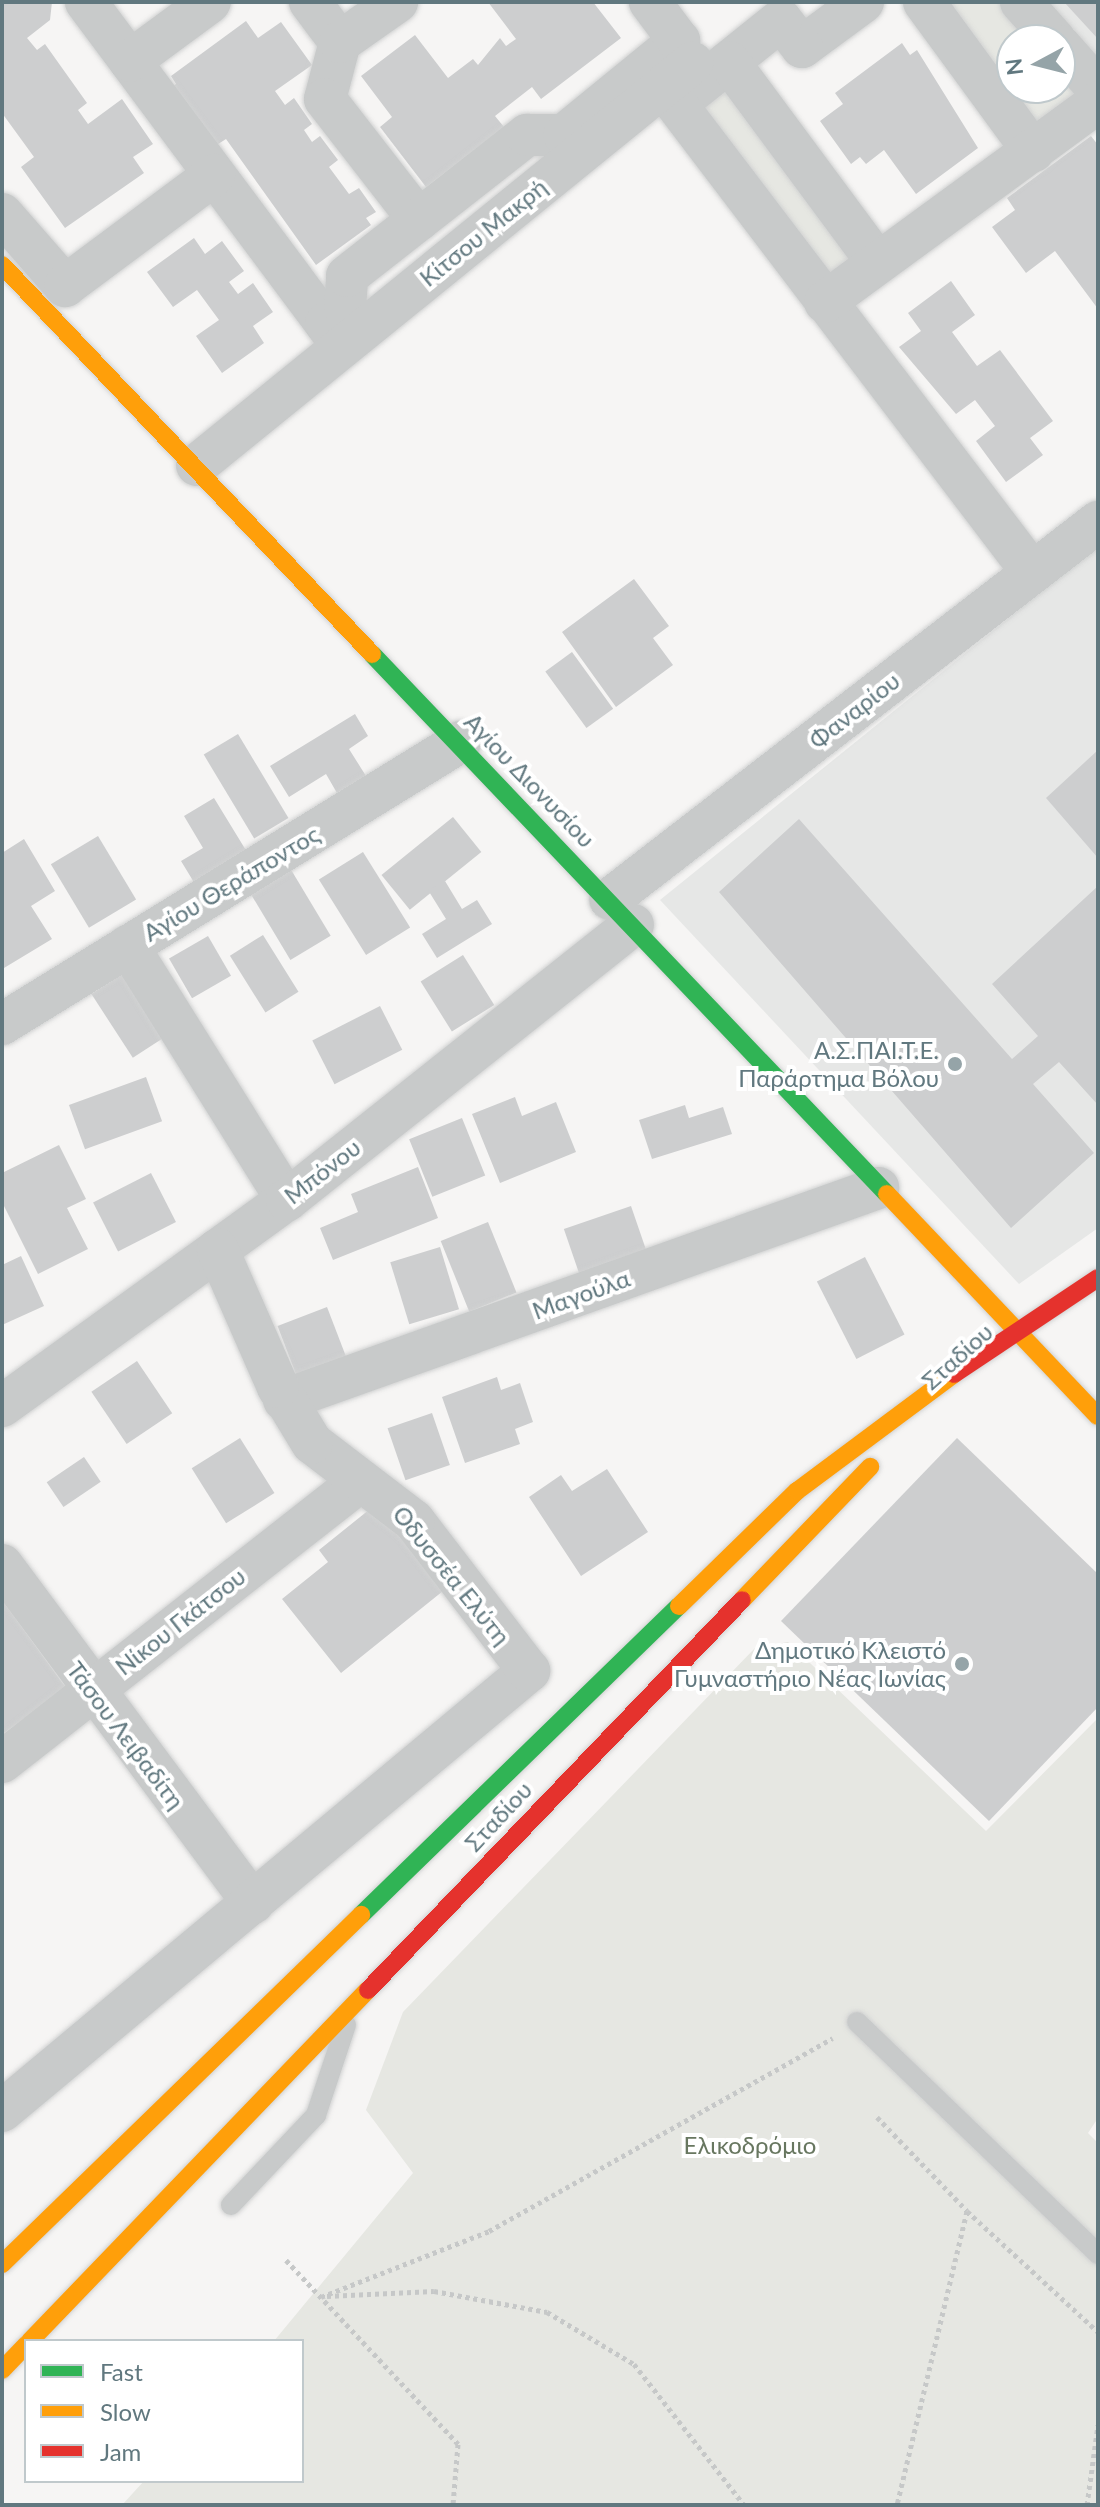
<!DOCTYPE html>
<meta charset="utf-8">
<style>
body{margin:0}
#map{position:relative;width:1100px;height:2507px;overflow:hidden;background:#f6f5f4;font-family:Lato,sans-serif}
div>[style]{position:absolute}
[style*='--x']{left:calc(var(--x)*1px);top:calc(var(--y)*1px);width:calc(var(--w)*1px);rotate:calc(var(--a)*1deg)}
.built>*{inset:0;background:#e6e7e6}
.green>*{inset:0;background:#e6e7e2;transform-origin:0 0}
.building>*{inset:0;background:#cdcecf;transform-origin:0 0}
.path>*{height:5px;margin-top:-2.5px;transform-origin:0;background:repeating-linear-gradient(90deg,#c6c8c8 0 4px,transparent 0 8px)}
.roads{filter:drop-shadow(0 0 2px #d1d2d2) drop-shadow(0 0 2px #d1d2d2)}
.lane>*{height:20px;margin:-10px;padding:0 10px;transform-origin:10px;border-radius:10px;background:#c8caca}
.street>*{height:42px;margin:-21px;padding:0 21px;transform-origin:21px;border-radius:21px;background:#c8caca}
.fast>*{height:18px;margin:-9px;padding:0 9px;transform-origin:9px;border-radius:9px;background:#30b455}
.slow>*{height:18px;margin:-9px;padding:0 9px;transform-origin:9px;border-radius:9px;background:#ff9f0a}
.jam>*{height:18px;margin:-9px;padding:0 9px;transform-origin:9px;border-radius:9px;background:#e5322d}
.dots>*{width:22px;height:22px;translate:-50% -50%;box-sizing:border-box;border:4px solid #fff;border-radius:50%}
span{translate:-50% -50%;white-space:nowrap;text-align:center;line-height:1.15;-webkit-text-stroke:8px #fff;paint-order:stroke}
.street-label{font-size:24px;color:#61787f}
.poi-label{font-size:24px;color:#61787f}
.right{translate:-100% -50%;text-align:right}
.park-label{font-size:24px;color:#687760}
.frame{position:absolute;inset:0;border:4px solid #61787f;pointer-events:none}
.legend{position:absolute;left:24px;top:2339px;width:280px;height:144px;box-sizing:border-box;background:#fff;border:2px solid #c0c9cc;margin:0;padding:10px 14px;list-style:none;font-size:24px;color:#61787f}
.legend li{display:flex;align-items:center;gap:16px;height:40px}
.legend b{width:40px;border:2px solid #c0c9cc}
.north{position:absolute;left:996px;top:24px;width:80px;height:80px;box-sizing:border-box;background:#fff;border:2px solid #c0c9cc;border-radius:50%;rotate:263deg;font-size:22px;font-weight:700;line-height:32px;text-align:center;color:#61787f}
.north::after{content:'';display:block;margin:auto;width:28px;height:36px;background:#95a4a8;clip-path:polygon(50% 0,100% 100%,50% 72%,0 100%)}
</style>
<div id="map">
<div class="built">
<i style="clip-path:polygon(1036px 2px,1098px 2px,1098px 71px)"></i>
<i style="clip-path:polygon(1098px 546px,1098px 1228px,1019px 1284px,660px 900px)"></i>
</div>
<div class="green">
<i style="clip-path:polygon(939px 2px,1007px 2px,1041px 40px,1012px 40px,1012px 88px,1060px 88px,1060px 62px,1085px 90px,1032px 129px)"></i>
<i style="left:721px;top:77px;width:226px;height:34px;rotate:53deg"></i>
<i style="clip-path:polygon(788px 1642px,986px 1831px,1098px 1718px,1098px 2118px,1088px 2133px,1098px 2143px,1098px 2505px,122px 2505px,144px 2481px,302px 2481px,302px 2341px,274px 2341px,413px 2173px,366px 2110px,403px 2012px,755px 1648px)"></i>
</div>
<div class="building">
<i style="clip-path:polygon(2px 2px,52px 2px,50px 20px,27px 38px,37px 50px,45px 44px,87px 103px,78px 110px,88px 124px,122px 99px,153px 144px,133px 157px,144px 173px,65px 228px,21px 167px,34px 157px,2px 113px)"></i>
<i style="clip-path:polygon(488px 2px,593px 2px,621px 38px,541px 99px,532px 87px,495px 116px,504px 127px,426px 187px,380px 127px,392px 117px,361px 76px,415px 35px,448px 78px,473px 59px,478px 65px,500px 38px,506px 46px,516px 39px)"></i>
<i style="clip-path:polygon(1064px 2px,1098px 2px,1098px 39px)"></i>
<i style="clip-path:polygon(246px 21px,258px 38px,281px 22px,312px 65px,275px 91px,285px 105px,294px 98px,312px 124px,304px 130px,312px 142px,320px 136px,338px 160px,329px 167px,349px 194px,359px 188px,376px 212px,366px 218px,371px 225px,316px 265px,226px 139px,212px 148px,169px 89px,176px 84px,171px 76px)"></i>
<i style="clip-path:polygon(902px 43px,910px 55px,917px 50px,978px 148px,916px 194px,884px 150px,866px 164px,860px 157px,851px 164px,820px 121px,843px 104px,835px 93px)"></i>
<i style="clip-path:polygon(1091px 136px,1098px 145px,1098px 309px,1055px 251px,1026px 273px,992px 227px,1015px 210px,1007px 198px)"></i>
<i style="clip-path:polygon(194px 238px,205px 254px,222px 241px,244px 271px,229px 282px,238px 294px,253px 283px,273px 312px,253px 326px,264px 343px,222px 373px,196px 336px,219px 320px,197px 290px,173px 307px,147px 272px)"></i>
<i style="clip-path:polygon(951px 281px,975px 315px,952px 332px,977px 366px,1000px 350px,1053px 421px,1030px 438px,1043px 455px,1006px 482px,976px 441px,995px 426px,975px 400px,956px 414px,899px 347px,921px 331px,908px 313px)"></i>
<i style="clip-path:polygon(634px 579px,669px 626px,653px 638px,673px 665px,616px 707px,562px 632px)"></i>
<i style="left:572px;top:652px;width:70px;height:33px;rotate:54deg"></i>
<i style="clip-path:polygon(355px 714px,368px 736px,349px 749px,366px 776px,337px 793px,326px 774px,289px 797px,270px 766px)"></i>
<i style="left:238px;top:734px;width:98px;height:40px;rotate:59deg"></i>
<i style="clip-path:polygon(1098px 750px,1098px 858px,1046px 798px)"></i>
<i style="clip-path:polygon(214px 798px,247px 852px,195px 884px,181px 861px,203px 848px,184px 816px)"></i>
<i style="left:453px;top:817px;width:45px;height:92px;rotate:51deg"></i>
<i style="clip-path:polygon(799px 819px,1012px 1059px,1038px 1036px,992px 984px,1098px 886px,1098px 1105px,1059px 1062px,1033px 1084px,1094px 1153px,1011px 1228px,719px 892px)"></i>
<i style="left:98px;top:836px;width:74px;height:55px;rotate:59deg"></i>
<i style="clip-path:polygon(24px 839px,55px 891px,31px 906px,52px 939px,4px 968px,2px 853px)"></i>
<i style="left:363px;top:852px;width:89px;height:52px;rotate:58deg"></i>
<i style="left:290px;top:868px;width:79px;height:47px;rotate:59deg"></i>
<i style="clip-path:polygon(445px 881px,462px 909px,477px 900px,492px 924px,437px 958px,422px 934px,446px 919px,428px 890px)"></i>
<i style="left:263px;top:935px;width:67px;height:39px;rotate:58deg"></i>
<i style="left:208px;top:936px;width:46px;height:45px;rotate:60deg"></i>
<i style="left:463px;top:955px;width:59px;height:50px;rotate:58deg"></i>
<i style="left:130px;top:969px;width:76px;height:46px;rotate:57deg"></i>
<i style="left:380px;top:1006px;width:49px;height:76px;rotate:63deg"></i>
<i style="left:146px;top:1077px;width:47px;height:82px;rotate:70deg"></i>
<i style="clip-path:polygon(515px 1097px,522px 1116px,556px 1102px,576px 1152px,500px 1183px,472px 1114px)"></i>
<i style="clip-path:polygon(685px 1105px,689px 1118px,723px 1107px,732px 1134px,652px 1159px,639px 1120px)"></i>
<i style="left:462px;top:1118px;width:62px;height:57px;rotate:68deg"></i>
<i style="clip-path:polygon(59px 1145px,86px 1199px,67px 1208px,88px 1249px,38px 1274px,2px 1202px,2px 1173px)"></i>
<i style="clip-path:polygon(418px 1167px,438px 1218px,333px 1260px,320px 1228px,358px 1212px,351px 1194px)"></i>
<i style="left:151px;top:1173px;width:55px;height:65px;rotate:63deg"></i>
<i style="left:631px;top:1206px;width:52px;height:71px;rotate:71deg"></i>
<i style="left:488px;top:1222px;width:76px;height:51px;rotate:68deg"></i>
<i style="left:440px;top:1247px;width:65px;height:52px;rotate:73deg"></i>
<i style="clip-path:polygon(21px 1256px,44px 1306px,2px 1325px,2px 1265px)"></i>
<i style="left:865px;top:1257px;width:87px;height:54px;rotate:63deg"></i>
<i style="left:327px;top:1307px;width:53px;height:53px;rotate:69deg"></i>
<i style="left:137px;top:1361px;width:63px;height:55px;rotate:56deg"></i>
<i style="clip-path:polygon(497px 1377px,501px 1390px,520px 1383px,533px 1422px,515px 1429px,520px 1444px,465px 1463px,442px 1397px)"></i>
<i style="left:432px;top:1413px;width:55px;height:47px;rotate:71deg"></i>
<i style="left:240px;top:1438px;width:65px;height:57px;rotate:58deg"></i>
<i style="clip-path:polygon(957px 1438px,1098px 1574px,1098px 1707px,989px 1821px,781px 1621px)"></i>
<i style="left:84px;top:1457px;width:30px;height:45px;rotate:56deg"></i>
<i style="clip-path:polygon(607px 1469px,648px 1532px,581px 1576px,529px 1497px,561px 1475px,572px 1491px)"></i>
<i style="clip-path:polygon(375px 1505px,443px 1591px,341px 1673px,282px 1599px,328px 1562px,319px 1550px)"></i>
<i style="clip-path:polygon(2px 1600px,66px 1688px,4px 1733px,2px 1730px)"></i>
</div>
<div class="path">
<i style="--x:877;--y:2117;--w:130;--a:46.2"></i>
<i style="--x:967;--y:2211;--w:302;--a:103.4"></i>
<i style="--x:967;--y:2211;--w:178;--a:42.7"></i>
<i style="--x:286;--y:2260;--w:252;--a:46.9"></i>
<i style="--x:458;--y:2444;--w:61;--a:94.7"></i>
<i style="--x:327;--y:2296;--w:107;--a:-2.7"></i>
<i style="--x:434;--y:2291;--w:115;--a:10.5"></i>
<i style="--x:547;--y:2312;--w:101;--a:30.9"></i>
<i style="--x:634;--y:2364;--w:179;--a:52"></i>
<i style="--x:321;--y:2297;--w:180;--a:-21.4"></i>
<i style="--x:489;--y:2231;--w:394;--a:-29.3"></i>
<i style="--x:1087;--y:2505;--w:81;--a:-82.2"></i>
</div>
<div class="roads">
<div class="lane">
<i style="--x:857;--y:2022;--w:335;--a:43.9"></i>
<i style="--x:231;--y:2205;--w:124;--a:-46.6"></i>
<i style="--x:316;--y:2115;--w:95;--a:-71.6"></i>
</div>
<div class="street">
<i style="--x:86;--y:2;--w:429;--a:53.3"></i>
<i style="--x:310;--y:2;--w:50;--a:53.1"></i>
<i style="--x:340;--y:42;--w:59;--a:104.7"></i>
<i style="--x:325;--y:99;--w:153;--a:52.2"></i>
<i style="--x:863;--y:2;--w:76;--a:143.6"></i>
<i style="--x:802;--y:47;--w:34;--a:-128"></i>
<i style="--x:781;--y:20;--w:134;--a:141.3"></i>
<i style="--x:676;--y:104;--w:588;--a:52.74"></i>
<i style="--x:924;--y:2;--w:185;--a:53.8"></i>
<i style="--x:1021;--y:2;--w:51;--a:48.2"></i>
<i style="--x:340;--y:42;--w:70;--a:-35.1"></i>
<i style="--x:1060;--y:46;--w:57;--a:48.5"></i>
<i style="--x:130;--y:61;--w:99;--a:-36.4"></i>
<i style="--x:729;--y:62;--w:250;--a:53.5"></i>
<i style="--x:2;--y:214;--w:96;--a:48.8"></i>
<i style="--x:65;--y:286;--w:186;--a:-36.7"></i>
<i style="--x:825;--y:302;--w:338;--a:-36.2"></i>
<i style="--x:326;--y:324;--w:25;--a:-40"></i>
<i style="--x:345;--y:308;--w:32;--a:-86"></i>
<i style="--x:347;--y:276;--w:229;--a:-38.1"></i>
<i style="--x:527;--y:135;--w:37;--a:0"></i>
<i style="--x:564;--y:135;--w:149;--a:-39.3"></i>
<i style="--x:679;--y:41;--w:49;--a:-126.6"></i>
<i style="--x:197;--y:465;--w:638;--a:-39.08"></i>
<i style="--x:610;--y:899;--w:617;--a:-37.69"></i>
<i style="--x:128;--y:946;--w:300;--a:58"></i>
<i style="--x:2;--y:1024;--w:538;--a:-31.62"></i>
<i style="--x:284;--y:1400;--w:631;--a:-19.64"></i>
<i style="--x:2;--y:1406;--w:352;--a:-35.9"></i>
<i style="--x:287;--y:1200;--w:442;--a:-38.5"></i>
<i style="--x:2;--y:1565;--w:421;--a:53.4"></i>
<i style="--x:2;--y:1762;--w:454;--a:-38.1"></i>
<i style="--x:2;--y:2111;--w:687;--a:-39.86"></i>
<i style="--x:529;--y:1671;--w:189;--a:-127.5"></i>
<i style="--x:414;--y:1521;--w:128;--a:-142.6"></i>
<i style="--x:312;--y:1443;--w:66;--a:-121.3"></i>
<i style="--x:278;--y:1387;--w:150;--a:-113.7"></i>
</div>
<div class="fast">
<i style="--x:372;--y:654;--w:746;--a:46.36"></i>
<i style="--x:361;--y:1915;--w:443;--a:-44.2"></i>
</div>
<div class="slow">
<i style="--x:2;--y:265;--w:537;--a:46.43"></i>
<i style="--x:887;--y:1194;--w:306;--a:46.5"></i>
<i style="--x:742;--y:1600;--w:185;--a:-46.1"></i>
<i style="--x:679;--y:1606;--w:165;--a:-44.3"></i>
<i style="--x:797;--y:1491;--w:196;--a:-36.7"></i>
<i style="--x:2;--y:2264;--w:501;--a:-44.19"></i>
<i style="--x:30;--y:2341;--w:487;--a:-46.1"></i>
<i style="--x:2;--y:2370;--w:35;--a:-46"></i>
</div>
<div class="jam">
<i style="--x:954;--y:1374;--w:173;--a:-33.7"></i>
<i style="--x:368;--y:1990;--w:540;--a:-46.2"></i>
</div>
</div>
<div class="dots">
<i style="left:955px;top:1064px;background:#95a4a8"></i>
<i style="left:962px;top:1664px;background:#95a4a8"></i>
</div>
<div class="street-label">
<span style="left:483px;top:232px;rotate:-39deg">Κίτσου Μακρή</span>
<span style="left:854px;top:710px;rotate:-38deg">Φαναρίου</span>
<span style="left:530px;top:780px;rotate:46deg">Αγίου Διονυσίου</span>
<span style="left:231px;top:883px;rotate:-31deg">Αγίου Θεράποντος</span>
<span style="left:322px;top:1171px;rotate:-38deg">Μπόνου</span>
<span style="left:581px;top:1294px;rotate:-20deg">Μαγούλα</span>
<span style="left:957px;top:1356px;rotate:-42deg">Σταδίου</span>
<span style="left:452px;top:1575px;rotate:51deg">Οδυσσέα Ελύτη</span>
<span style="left:180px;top:1621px;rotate:-38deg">Νίκου Γκάτσου</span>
<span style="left:126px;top:1735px;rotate:53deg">Τάσου Λειβαδίτη</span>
<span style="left:498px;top:1816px;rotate:-47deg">Σταδίου</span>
</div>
<div class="poi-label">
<span class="right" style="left:939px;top:1064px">Α.Σ.ΠΑΙ.Τ.Ε.<br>Παράρτημα Βόλου</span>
<span class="right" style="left:946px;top:1664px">Δημοτικό Κλειστό<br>Γυμναστήριο Νέας Ιωνίας</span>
</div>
<div class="park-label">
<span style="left:750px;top:2145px">Ελικοδρόμιο</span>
</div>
<div class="frame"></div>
<ul class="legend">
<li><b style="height:10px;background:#30b455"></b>Fast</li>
<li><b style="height:10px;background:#ff9f0a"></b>Slow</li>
<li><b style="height:10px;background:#e5322d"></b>Jam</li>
</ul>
<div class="north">N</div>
</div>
